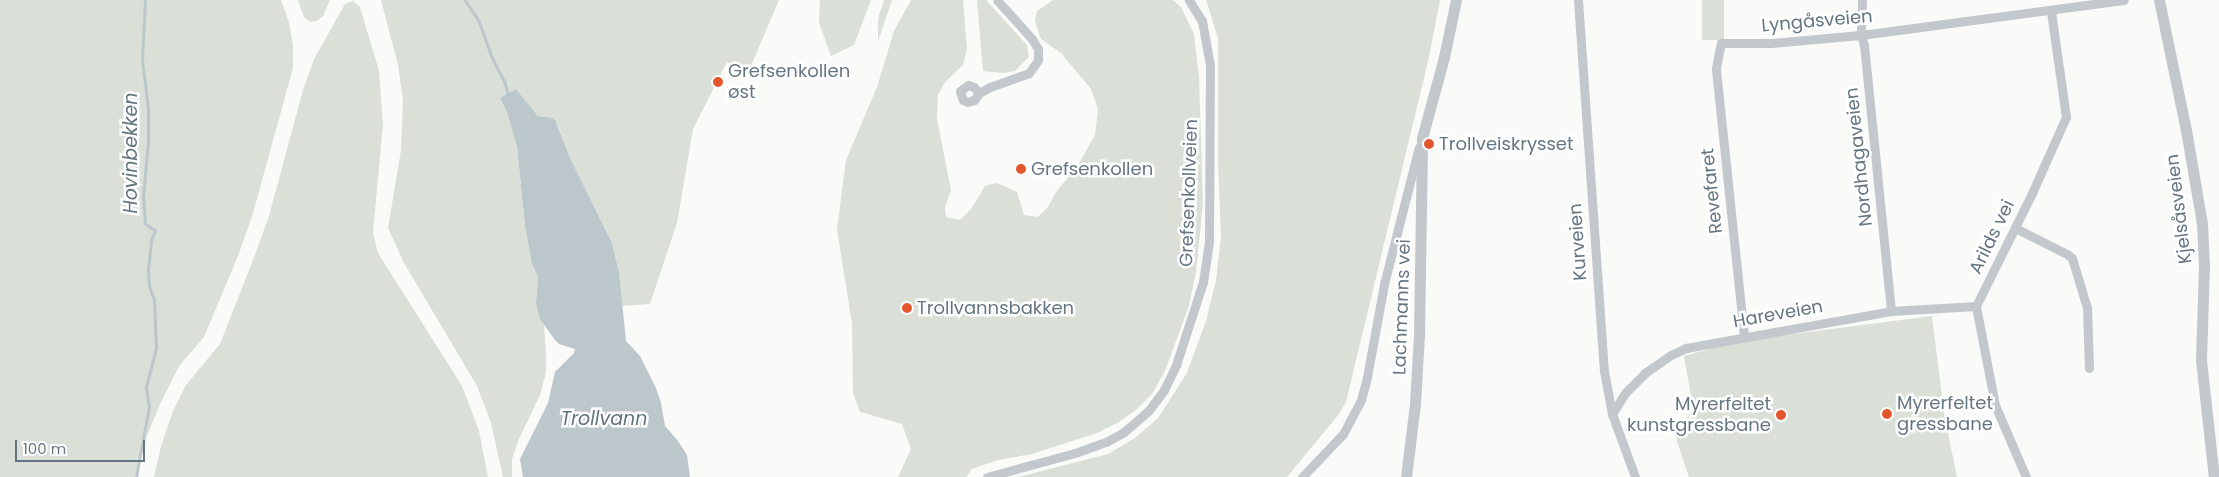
<!DOCTYPE html>
<meta charset="utf-8">
<style>
body{margin:0}
#map{position:relative;width:2219px;height:477px;overflow:hidden;background:#fafaf8;font-family:Poppins,sans-serif}
div>[style]{position:absolute}
[style*='--x']{left:calc(var(--x)*1px);top:calc(var(--y)*1px);width:calc(var(--w)*1px);rotate:calc(var(--a)*1deg)}
.green>*{inset:0;background:#dadfd7;transform-origin:0 0}
.water>*{inset:0;background:#bbc7cb}
.stream>*{height:2.5px;margin:-1.25px;padding:0 1.25px;transform-origin:1.25px;border-radius:1.25px;background:#bbc7cb}
.minor>*{height:9px;margin:-4.5px;padding:0 4.5px;transform-origin:4.5px;border-radius:4.5px;background:#c3c8cc}
.tertiary>*{height:11px;margin:-5.5px;padding:0 5.5px;transform-origin:5.5px;border-radius:5.5px;background:#c3c8cc}
.dots>*{width:14px;height:14px;translate:-50% -50%;box-sizing:border-box;border:2px solid #fff;border-radius:50%}
span{translate:-50% -50%;white-space:nowrap;text-align:center;line-height:1.15;-webkit-text-stroke:5px #fff;paint-order:stroke}
.street-label{font-size:18px;color:#657683}
.poi-label{font-size:18px;color:#657683}
.left{translate:0 -50%;text-align:left}
.right{translate:-100% -50%;text-align:right}
.water-label{font-size:19px;color:#60757c;font-style:italic}
.scale{position:absolute;left:15px;top:440px;width:130px;height:22px;box-sizing:border-box;border:2px solid #657683;border-top:0;padding-left:6px;font-size:15px;line-height:18px;white-space:nowrap;color:#657683;-webkit-text-stroke:4px #fff;paint-order:stroke}
</style>
<div id="map">
<div class="green">
<i style="clip-path:polygon(0 0,281px 0,289px 22px,293px 46px,293px 68px,253px 213px,238px 256px,204px 337px,179px 366px,160px 404px,147px 436px,135px 477px,0 477px)"></i>
<i style="clip-path:polygon(298px 0,330px 0,323px 16px,317px 21px,310px 22px,304px 17px)"></i>
<i style="clip-path:polygon(381px 0,779px 0,748px 73px,727px 62px,693px 129px,677px 223px,650px 304px,622px 306px,619px 272px,612px 243px,571px 160px,558px 126px,553px 118px,538px 116px,516px 89px,500px 98px,507px 112px,517px 147px,525px 226px,532px 264px,538px 277px,536px 303px,544px 324px,546px 352px,546px 372px,540px 395px,518px 441px,512px 459px,512px 477px,503px 477px,491px 423px,477px 386px,404px 263px,388px 228px,401px 150px,403px 100px,398px 65px)"></i>
<i style="clip-path:polygon(820px 0,871px 0,854px 45px,831px 56px,819px 23px)"></i>
<i style="clip-path:polygon(884px 0,892px 0,878px 41px,878px 19px)"></i>
<i style="clip-path:polygon(911px 0,963px 0,967px 50px,963px 65px,945px 82px,938px 95px,937px 119px,951px 190px,945px 207px,946px 217px,960px 220px,971px 209px,985px 186px,997px 183px,1017px 192px,1024px 215px,1038px 217px,1048px 207px,1056px 192px,1077px 167px,1095px 135px,1098px 109px,1091px 89px,1061px 53px,1041px 39px,1035px 21px,1037px 11px,1053px 0,1173px 0,1181px 7px,1194px 34px,1199px 77px,1203px 203px,1196px 272px,1189px 306px,1165px 371px,1152px 394px,1137px 409px,1119px 422px,1097px 433px,1032px 454px,998px 460px,972px 469px,966px 477px,898px 477px,911px 449px,902px 424px,860px 412px,853px 393px,852px 324px,837px 229px,846px 160px,877px 87px,894px 31px)"></i>
<i style="clip-path:polygon(979px 0,986px 0,1027px 45px,1029px 57px,1015px 71px,1002px 73px,983px 71px,977px 1px)"></i>
<i style="clip-path:polygon(1206px 0,1440px 0,1429px 57px,1346px 402px,1339px 414px,1287px 477px,1018px 477px,1108px 454px,1135px 438px,1158px 418px,1187px 373px,1206px 321px,1216px 280px,1221px 237px,1218px 160px,1218px 38px)"></i>
<i style="left:1702px;top:0;width:22px;height:40px"></i>
<i style="clip-path:polygon(353px 1px,360px 7px,379px 71px,383px 124px,373px 233px,378px 253px,462px 386px,479px 431px,488px 477px,154px 477px,161px 446px,173px 411px,186px 385px,220px 344px,253px 260px,269px 216px,303px 90px,314px 59px,345px 4px)"></i>
<i style="clip-path:polygon(1932px 316px,1944px 413px,1957px 477px,1689px 477px,1676px 438px,1693px 408px,1684px 356px,1739px 341px)"></i>
</div>
<div class="water">
<i style="clip-path:polygon(516px 89px,538px 116px,553px 118px,556px 122px,571px 160px,612px 243px,619px 272px,626px 341px,640px 356px,656px 388px,661px 403px,665px 426px,678px 441px,687px 455px,690px 477px,523px 477px,520px 459px,548px 403px,555px 372px,574px 353px,575px 349px,559px 344px,555px 340px,540px 319px,536px 303px,538px 277px,532px 264px,525px 226px,517px 147px,507px 112px,500px 98px)"></i>
</div>
<div class="stream">
<i style="--x:465;--y:0;--w:25;--a:56"></i>
<i style="--x:479;--y:21;--w:38;--a:70"></i>
<i style="--x:492;--y:57;--w:28;--a:63"></i>
<i style="--x:505;--y:82;--w:12;--a:76"></i>
<i style="--x:136;--y:477;--w:71;--a:-79.5"></i>
<i style="--x:149;--y:407;--w:20;--a:-99"></i>
<i style="--x:146;--y:387;--w:40;--a:-75.6"></i>
<i style="--x:156;--y:348;--w:48;--a:-92.4"></i>
<i style="--x:154;--y:300;--w:15;--a:-110"></i>
<i style="--x:149;--y:286;--w:16;--a:-94"></i>
<i style="--x:148;--y:270;--w:30;--a:-84"></i>
<i style="--x:151;--y:240;--w:10;--a:-66"></i>
<i style="--x:155;--y:231;--w:12;--a:-145"></i>
<i style="--x:145;--y:224;--w:27;--a:-94"></i>
<i style="--x:143;--y:197;--w:56;--a:-84.9"></i>
<i style="--x:148;--y:141;--w:33;--a:-90"></i>
<i style="--x:148;--y:108;--w:48;--a:-97.1"></i>
<i style="--x:142;--y:60;--w:60;--a:-87.1"></i>
</div>
<div class="minor">
<i style="--x:1578;--y:0;--w:372;--a:86"></i>
<i style="--x:1604;--y:371;--w:44;--a:79.5"></i>
<i style="--x:1612;--y:414;--w:67;--a:69.9"></i>
<i style="--x:1862;--y:0;--w:35;--a:92"></i>
<i style="--x:1861;--y:35;--w:10;--a:73"></i>
<i style="--x:1864;--y:45;--w:267;--a:84.2"></i>
<i style="--x:979;--y:93;--w:8;--a:-130"></i>
<i style="--x:974;--y:87;--w:6;--a:-162"></i>
<i style="--x:968;--y:85;--w:10;--a:143"></i>
<i style="--x:960;--y:91;--w:9;--a:72"></i>
<i style="--x:963;--y:100;--w:5;--a:22"></i>
<i style="--x:968;--y:102;--w:6;--a:-18"></i>
<i style="--x:974;--y:100;--w:9;--a:-54"></i>
<i style="--x:979;--y:93;--w:13;--a:-29"></i>
<i style="--x:990;--y:87;--w:41;--a:-19.7"></i>
<i style="--x:1029;--y:73;--w:16;--a:-55"></i>
<i style="--x:1038;--y:60;--w:11;--a:-90"></i>
<i style="--x:1038;--y:49;--w:12;--a:-121"></i>
<i style="--x:1032;--y:39;--w:52;--a:-131.9"></i>
<i style="--x:2015;--y:228;--w:58;--a:26.6"></i>
<i style="--x:2067;--y:254;--w:6;--a:39"></i>
<i style="--x:2072;--y:258;--w:52;--a:73.3"></i>
<i style="--x:2087;--y:308;--w:60;--a:88.1"></i>
<i style="--x:1744;--y:336;--w:269;--a:-96"></i>
<i style="--x:1716;--y:68;--w:25;--a:-79"></i>
<i style="--x:1721;--y:43;--w:50;--a:0"></i>
<i style="--x:1771;--y:43;--w:90;--a:-5.1"></i>
<i style="--x:1861;--y:35;--w:265;--a:-7.6"></i>
<i style="--x:1612;--y:414;--w:25;--a:-58"></i>
<i style="--x:1625;--y:393;--w:28;--a:-45"></i>
<i style="--x:1645;--y:373;--w:32;--a:-35"></i>
<i style="--x:1671;--y:355;--w:17;--a:-25"></i>
<i style="--x:1686;--y:348;--w:208;--a:-10.2"></i>
<i style="--x:1891;--y:311;--w:85;--a:-3.4"></i>
<i style="--x:987;--y:477;--w:91;--a:-15.3"></i>
<i style="--x:1075;--y:453;--w:33;--a:-20"></i>
<i style="--x:1106;--y:442;--w:21;--a:-29"></i>
<i style="--x:1124;--y:432;--w:33;--a:-41"></i>
<i style="--x:1149;--y:410;--w:25;--a:-53"></i>
<i style="--x:1164;--y:390;--w:28;--a:-64"></i>
<i style="--x:1176;--y:365;--w:87;--a:-72"></i>
<i style="--x:1203;--y:282;--w:40;--a:-81.5"></i>
<i style="--x:1209;--y:242;--w:177;--a:-89.7"></i>
<i style="--x:1210;--y:65;--w:45;--a:-100.3"></i>
<i style="--x:1202;--y:21;--w:25;--a:-122"></i>
<i style="--x:1302;--y:477;--w:59;--a:-46.4"></i>
<i style="--x:1343;--y:434;--w:38;--a:-62"></i>
<i style="--x:1361;--y:400;--w:24;--a:-75"></i>
<i style="--x:1367;--y:377;--w:95;--a:-79.6"></i>
<i style="--x:1384;--y:284;--w:141;--a:-75.7"></i>
<i style="--x:2026;--y:477;--w:78;--a:-113.3"></i>
<i style="--x:1995;--y:405;--w:101;--a:-100.9"></i>
<i style="--x:1976;--y:306;--w:126;--a:-63.6"></i>
<i style="--x:2032;--y:193;--w:83;--a:-65.9"></i>
<i style="--x:2066;--y:117;--w:107;--a:-98.1"></i>
</div>
<div class="tertiary">
<i style="--x:2159;--y:0;--w:133;--a:78.3"></i>
<i style="--x:2186;--y:130;--w:95;--a:80.3"></i>
<i style="--x:2202;--y:224;--w:41;--a:87.2"></i>
<i style="--x:2204;--y:265;--w:95;--a:91.8"></i>
<i style="--x:2201;--y:360;--w:118;--a:83.7"></i>
<i style="--x:1406;--y:477;--w:74;--a:-83"></i>
<i style="--x:1415;--y:404;--w:69;--a:-86.7"></i>
<i style="--x:1419;--y:335;--w:197;--a:-89.1"></i>
<i style="--x:1422;--y:138;--w:84;--a:-74.8"></i>
<i style="--x:1444;--y:57;--w:58;--a:-78.1"></i>
</div>
<div class="dots">
<i style="left:718px;top:82px;background:#e4572e"></i>
<i style="left:1429px;top:144px;background:#e4572e"></i>
<i style="left:1021px;top:169px;background:#e4572e"></i>
<i style="left:907px;top:308px;background:#e4572e"></i>
<i style="left:1887px;top:414px;background:#e4572e"></i>
<i style="left:1781px;top:415px;background:#e4572e"></i>
</div>
<div class="street-label">
<span style="left:1817px;top:21px;rotate:-5deg">Lyngåsveien</span>
<span style="left:1859px;top:157px;rotate:-96deg">Nordhagaveien</span>
<span style="left:1712px;top:191px;rotate:-96deg">Revefaret</span>
<span style="left:1189px;top:193px;rotate:-88deg">Grefsenkollveien</span>
<span style="left:2179px;top:209px;rotate:-97deg">Kjelsåsveien</span>
<span style="left:1992px;top:237px;rotate:-64deg">Arilds vei</span>
<span style="left:1578px;top:242px;rotate:-94deg">Kurveien</span>
<span style="left:1402px;top:307px;rotate:-88deg">Lachmanns vei</span>
<span style="left:1778px;top:314px;rotate:-10deg">Hareveien</span>
</div>
<div class="poi-label">
<span class="left" style="left:728px;top:82px">Grefsenkollen<br>øst</span>
<span class="left" style="left:1439px;top:144px">Trollveiskrysset</span>
<span class="left" style="left:1031px;top:169px">Grefsenkollen</span>
<span class="left" style="left:917px;top:308px">Trollvannsbakken</span>
<span class="left" style="left:1897px;top:414px">Myrerfeltet<br>gressbane</span>
<span class="right" style="left:1771px;top:415px">Myrerfeltet<br>kunstgressbane</span>
</div>
<div class="water-label">
<span style="left:131px;top:153px;rotate:-90deg">Hovinbekken</span>
<span style="left:604px;top:419px">Trollvann</span>
</div>
<div class="scale">100 m</div>
</div>
